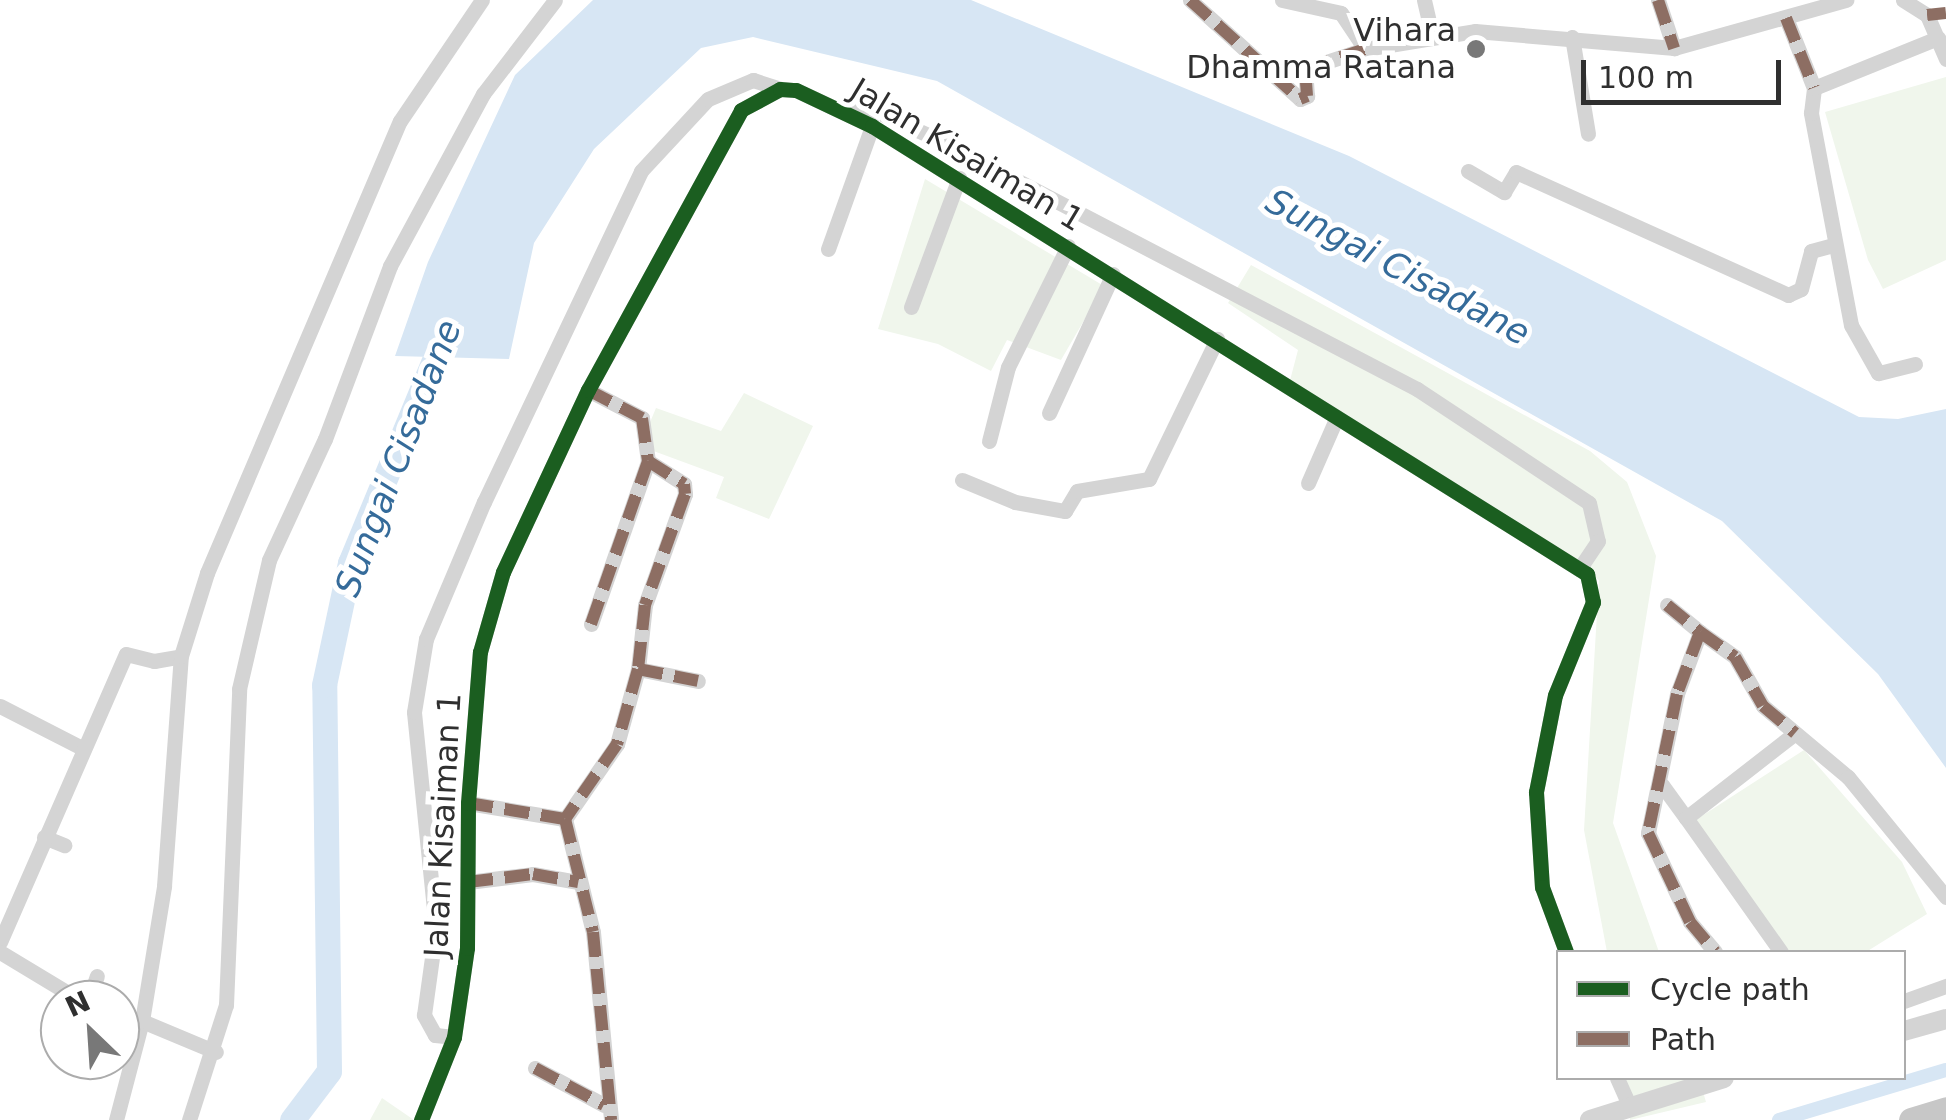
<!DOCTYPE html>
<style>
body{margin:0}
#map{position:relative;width:1946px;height:1120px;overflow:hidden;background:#fff;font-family:"DejaVu Sans",sans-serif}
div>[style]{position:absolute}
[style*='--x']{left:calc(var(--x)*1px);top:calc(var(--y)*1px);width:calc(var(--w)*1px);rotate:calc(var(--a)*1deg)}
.green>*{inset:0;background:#f0f6ec}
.water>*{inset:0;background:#d7e6f4}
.canal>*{height:14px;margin:-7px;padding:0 7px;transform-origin:7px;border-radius:7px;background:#d7e6f4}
.river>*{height:25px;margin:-12.5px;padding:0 12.5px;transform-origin:12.5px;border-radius:12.5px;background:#d7e6f4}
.minor>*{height:15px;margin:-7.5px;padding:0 7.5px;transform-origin:7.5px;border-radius:7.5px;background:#d4d4d4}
.tertiary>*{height:20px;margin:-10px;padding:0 10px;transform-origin:10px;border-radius:10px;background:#d4d4d4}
.primary>*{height:25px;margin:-12.5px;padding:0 12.5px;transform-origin:12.5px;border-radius:12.5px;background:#c7c7c7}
.quiet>*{height:12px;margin-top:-6px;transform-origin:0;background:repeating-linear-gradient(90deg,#8d6e63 0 25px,transparent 0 37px)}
.cycleway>*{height:15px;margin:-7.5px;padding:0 7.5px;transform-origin:7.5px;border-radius:7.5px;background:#1b5e20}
.dots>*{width:28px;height:28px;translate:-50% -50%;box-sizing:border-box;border:5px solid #fff;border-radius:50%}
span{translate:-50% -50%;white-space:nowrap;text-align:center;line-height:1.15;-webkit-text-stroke:10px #fff;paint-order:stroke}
.poi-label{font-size:32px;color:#2f2f2f}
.right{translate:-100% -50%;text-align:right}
.street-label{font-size:32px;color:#2f2f2f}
.water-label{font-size:35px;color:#356b9a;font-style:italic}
.legend{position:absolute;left:1556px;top:950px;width:350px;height:130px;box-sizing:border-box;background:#fff;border:2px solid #acacac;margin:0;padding:12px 18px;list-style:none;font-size:30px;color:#2f2f2f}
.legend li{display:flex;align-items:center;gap:20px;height:50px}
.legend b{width:50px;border:2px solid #acacac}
.north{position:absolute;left:40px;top:980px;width:100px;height:100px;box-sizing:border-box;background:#fff;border:2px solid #acacac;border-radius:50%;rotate:335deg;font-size:28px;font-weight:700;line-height:40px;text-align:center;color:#2f2f2f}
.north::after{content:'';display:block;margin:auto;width:35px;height:45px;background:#787878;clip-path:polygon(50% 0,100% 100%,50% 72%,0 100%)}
.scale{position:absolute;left:1581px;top:60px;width:200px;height:45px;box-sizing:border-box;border:5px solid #2f2f2f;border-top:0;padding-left:12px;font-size:30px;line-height:35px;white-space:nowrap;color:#2f2f2f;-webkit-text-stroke:8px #fff;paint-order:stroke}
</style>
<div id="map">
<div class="green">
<i style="clip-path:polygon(1946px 77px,1946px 260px,1883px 289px,1868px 260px,1825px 112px)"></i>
<i style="clip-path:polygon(925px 179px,1104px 286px,1061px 360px,1007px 340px,991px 371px,938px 344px,878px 329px)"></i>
<i style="clip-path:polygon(1251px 265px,1590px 451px,1627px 482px,1656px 556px,1613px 823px,1659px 952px,1607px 952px,1584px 830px,1599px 580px,1288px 388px,1298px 350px,1228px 303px)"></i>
<i style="clip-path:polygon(744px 393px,813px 426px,769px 519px,716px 498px,724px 477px,640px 446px,656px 408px,721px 431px)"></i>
<i style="clip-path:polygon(1804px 750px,1902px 862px,1927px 914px,1866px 952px,1789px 952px,1694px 821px)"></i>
<i style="clip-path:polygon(1624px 1078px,1699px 1078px,1706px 1102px,1630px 1120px)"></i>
<i style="clip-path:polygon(382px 1098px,414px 1120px,370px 1120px)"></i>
</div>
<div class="water">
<i style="clip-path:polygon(593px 0,971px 0,1349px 156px,1859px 417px,1898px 419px,1946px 409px,1946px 768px,1878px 674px,1722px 521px,937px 81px,753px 37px,701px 48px,594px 149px,534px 243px,509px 359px,395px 356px,428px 262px,515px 75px)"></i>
</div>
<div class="canal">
<i style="--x:1779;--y:1120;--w:174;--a:-16.7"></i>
</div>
<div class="river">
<i style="--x:292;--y:1120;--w:61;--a:-52.9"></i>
<i style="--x:329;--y:1071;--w:386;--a:-90.7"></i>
<i style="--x:324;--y:685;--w:125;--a:-78"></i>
<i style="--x:350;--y:563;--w:256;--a:-67.5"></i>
</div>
<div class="minor">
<i style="--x:1190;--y:0;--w:148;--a:42"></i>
<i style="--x:1300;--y:99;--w:8;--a:-23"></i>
<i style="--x:1307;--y:96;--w:27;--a:-94"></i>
<i style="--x:1305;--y:69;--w:63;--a:-18.4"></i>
<i style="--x:1282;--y:0;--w:60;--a:12.4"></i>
<i style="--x:1341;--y:13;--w:43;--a:56.3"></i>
<i style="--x:1365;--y:49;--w:111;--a:-9.3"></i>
<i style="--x:1475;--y:31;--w:200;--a:4.9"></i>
<i style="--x:1674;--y:48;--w:179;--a:-15.6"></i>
<i style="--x:1424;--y:0;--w:36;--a:77"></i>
<i style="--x:1658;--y:0;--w:51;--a:71.6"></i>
<i style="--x:1903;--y:0;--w:28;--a:32"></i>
<i style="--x:1927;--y:15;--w:48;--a:66.6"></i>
<i style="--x:1786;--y:18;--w:75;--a:68.2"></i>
<i style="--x:1572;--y:37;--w:98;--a:80.6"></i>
<i style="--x:843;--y:111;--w:26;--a:-7"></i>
<i style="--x:869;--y:108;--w:79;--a:24.6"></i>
<i style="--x:941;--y:141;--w:537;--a:27.52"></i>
<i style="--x:1417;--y:389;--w:206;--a:33.5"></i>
<i style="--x:1589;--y:503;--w:39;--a:77"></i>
<i style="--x:1598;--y:541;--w:34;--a:124"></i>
<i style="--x:1468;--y:171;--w:42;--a:30.3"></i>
<i style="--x:1504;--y:192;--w:23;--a:-59"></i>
<i style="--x:1516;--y:172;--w:299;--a:24.3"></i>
<i style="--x:1788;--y:295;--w:14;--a:-25"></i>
<i style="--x:1801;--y:289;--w:39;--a:-75"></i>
<i style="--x:1811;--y:251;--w:24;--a:-15"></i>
<i style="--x:828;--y:249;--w:131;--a:-70.3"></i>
<i style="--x:911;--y:307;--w:138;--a:-69.6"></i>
<i style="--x:1915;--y:364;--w:38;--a:166"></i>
<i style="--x:1878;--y:373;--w:55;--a:-119.4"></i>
<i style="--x:1851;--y:325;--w:216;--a:-100.7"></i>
<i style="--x:1811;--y:113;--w:25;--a:-83"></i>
<i style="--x:1814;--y:88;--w:134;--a:-22"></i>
<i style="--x:588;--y:390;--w:61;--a:27.4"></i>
<i style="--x:642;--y:418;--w:43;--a:82.1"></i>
<i style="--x:648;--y:461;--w:43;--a:32.6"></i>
<i style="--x:684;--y:484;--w:10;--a:84"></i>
<i style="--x:685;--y:494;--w:118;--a:109.8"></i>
<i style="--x:645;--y:605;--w:64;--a:96.2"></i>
<i style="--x:638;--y:669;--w:78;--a:105.6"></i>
<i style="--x:617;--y:744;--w:91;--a:124.7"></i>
<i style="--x:565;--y:819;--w:116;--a:76.1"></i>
<i style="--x:593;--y:932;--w:189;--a:84.5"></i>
<i style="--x:1049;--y:413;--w:153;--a:-65.3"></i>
<i style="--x:989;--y:441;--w:76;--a:-75.6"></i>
<i style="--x:1008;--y:367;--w:135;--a:-63.6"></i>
<i style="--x:962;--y:480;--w:57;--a:22.5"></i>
<i style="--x:1015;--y:502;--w:51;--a:10.2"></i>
<i style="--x:1065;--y:511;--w:23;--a:-59"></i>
<i style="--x:1077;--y:491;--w:73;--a:-9.5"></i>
<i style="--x:1149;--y:479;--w:156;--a:-64.1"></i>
<i style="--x:1308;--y:483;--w:72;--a:-66.3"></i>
<i style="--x:1667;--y:605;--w:43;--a:39.3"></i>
<i style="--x:1700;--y:632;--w:66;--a:110.4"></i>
<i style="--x:1677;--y:694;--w:142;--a:101.8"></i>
<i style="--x:1648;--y:833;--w:98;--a:64.7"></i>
<i style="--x:1690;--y:922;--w:39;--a:50"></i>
<i style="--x:591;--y:624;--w:173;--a:-70.7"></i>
<i style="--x:1700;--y:632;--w:43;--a:35.5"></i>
<i style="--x:1735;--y:657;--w:56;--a:60.3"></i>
<i style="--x:1763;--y:706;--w:111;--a:39.9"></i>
<i style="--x:1848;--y:777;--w:155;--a:50.8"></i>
<i style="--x:638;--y:669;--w:61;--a:11.3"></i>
<i style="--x:0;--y:706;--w:94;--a:27.1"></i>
<i style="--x:1662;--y:785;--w:41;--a:54"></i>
<i style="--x:468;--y:803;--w:98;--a:9.4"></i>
<i style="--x:44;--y:837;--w:22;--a:22"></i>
<i style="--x:468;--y:882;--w:65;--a:-7"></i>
<i style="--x:533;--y:874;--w:46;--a:10.1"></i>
<i style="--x:0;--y:942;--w:314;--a:-66.4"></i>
<i style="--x:126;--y:654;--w:29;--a:14"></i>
<i style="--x:154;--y:661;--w:27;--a:-10"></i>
<i style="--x:0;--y:952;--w:91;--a:31.1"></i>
<i style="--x:78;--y:999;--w:14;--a:-25"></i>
<i style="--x:91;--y:993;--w:18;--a:-71"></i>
<i style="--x:1781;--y:952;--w:164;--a:-125.3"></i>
<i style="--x:1686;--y:818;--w:138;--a:-37.9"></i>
<i style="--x:1904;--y:1001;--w:45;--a:-19.7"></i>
<i style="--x:142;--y:1021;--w:80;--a:22.7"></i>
<i style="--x:454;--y:1037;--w:19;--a:-174"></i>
<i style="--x:435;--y:1035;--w:23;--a:-119"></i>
<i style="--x:424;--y:1015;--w:87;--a:-82.1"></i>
<i style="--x:436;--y:929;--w:218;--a:-95.8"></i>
<i style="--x:414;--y:712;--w:74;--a:-80.7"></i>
<i style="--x:426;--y:639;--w:149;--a:-67.1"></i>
<i style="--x:484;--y:502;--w:366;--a:-64.6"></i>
<i style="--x:641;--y:171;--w:98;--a:-47.1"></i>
<i style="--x:708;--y:99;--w:49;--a:-22.9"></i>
<i style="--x:753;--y:80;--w:28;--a:18"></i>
<i style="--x:535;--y:1068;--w:78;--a:28.2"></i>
<i style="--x:1617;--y:1078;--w:30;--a:66"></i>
<i style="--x:116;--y:1120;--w:102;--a:-75.3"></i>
<i style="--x:142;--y:1021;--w:137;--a:-80.7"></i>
<i style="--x:164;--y:886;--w:231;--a:-85.8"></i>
<i style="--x:181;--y:656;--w:87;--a:-72.6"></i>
<i style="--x:207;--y:573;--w:491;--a:-66.9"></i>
<i style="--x:400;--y:121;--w:146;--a:-55.9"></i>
<i style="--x:189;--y:1120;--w:121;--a:-72.2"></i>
<i style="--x:226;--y:1005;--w:316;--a:-87.6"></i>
<i style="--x:239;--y:689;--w:132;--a:-76.9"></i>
<i style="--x:269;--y:560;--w:133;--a:-65.2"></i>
<i style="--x:325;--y:439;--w:185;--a:-69.4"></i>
<i style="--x:390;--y:266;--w:196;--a:-61.6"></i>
<i style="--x:483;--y:94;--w:118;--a:-52.5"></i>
<i style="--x:421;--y:1120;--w:89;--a:-68.3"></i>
<i style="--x:454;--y:1037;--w:90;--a:-81.7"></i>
<i style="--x:467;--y:948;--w:145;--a:-89.6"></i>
<i style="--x:468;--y:803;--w:151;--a:-85.5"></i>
<i style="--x:480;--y:652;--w:83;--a:-74"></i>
<i style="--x:503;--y:572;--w:201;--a:-65"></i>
<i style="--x:588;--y:390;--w:319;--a:-61.3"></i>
<i style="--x:741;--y:110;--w:44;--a:-28.3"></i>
<i style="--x:780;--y:89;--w:16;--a:4"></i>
<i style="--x:796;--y:90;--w:84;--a:25.3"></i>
<i style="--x:872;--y:126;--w:844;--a:32.07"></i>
<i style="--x:1587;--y:574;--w:29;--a:78"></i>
<i style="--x:1593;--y:602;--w:100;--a:112.2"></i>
<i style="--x:1555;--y:695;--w:99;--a:101.1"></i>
<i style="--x:1536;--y:792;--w:95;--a:86.4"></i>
<i style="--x:1542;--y:887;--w:69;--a:69.7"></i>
</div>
<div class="tertiary">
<i style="--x:1904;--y:1031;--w:44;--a:-15.9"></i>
<i style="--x:1590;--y:1120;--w:140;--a:-17.4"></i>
</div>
<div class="primary">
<i style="--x:1911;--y:1120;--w:37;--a:-17"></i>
</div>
<div class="quiet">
<i style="--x:1190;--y:0;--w:148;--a:42"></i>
<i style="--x:1300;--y:99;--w:8;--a:-23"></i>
<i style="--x:1307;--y:96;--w:27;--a:-94"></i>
<i style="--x:1305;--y:69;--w:63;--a:-18.4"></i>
<i style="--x:1658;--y:0;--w:51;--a:71.6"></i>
<i style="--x:1927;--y:15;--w:19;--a:-6"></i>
<i style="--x:1786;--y:18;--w:75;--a:68.2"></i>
<i style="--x:588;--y:390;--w:61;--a:27.4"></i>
<i style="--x:642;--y:418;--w:43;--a:82.1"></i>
<i style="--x:648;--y:461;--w:43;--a:32.6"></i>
<i style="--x:684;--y:484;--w:10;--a:84"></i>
<i style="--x:685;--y:494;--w:118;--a:109.8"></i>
<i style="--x:645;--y:605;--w:64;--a:96.2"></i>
<i style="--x:638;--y:669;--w:78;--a:105.6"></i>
<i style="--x:617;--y:744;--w:91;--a:124.7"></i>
<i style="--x:565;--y:819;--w:116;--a:76.1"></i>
<i style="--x:593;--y:932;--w:189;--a:84.5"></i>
<i style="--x:1667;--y:605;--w:43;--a:39.3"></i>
<i style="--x:1700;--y:632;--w:66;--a:110.4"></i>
<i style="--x:1677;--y:694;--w:142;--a:101.8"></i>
<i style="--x:1648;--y:833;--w:98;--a:64.7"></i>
<i style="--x:1690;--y:922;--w:39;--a:50"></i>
<i style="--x:591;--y:624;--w:173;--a:-70.7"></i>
<i style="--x:1700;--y:632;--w:43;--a:35.5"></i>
<i style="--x:1735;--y:657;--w:56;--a:60.3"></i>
<i style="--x:1763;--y:706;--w:42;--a:40.2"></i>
<i style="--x:638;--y:669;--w:61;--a:11.3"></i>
<i style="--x:468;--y:803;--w:98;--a:9.4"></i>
<i style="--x:468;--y:882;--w:65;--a:-7"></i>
<i style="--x:533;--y:874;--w:46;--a:10.1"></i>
<i style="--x:535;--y:1068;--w:78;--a:28.2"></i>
</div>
<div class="cycleway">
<i style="--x:421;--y:1120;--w:89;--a:-68.3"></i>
<i style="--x:454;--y:1037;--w:90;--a:-81.7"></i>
<i style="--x:467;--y:948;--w:145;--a:-89.6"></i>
<i style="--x:468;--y:803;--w:151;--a:-85.5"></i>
<i style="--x:480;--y:652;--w:83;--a:-74"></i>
<i style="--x:503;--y:572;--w:201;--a:-65"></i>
<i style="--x:588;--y:390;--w:319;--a:-61.3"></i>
<i style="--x:741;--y:110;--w:44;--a:-28.3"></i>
<i style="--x:780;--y:89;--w:16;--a:4"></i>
<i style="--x:796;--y:90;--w:84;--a:25.3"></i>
<i style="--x:872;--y:126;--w:844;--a:32.07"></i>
<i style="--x:1587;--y:574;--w:29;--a:78"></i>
<i style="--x:1593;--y:602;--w:100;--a:112.2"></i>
<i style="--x:1555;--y:695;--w:99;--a:101.1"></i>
<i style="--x:1536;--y:792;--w:95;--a:86.4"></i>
<i style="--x:1542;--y:887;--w:69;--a:69.7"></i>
</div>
<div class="dots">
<i style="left:1476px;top:49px;background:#787878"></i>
</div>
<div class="poi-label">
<span class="right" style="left:1456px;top:49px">Vihara<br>Dhamma Ratana</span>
</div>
<div class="street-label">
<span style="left:967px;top:155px;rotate:31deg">Jalan Kisaiman 1</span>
<span style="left:443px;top:825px;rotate:-87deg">Jalan Kisaiman 1</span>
</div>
<div class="water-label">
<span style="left:1398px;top:267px;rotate:28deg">Sungai Cisadane</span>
<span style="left:398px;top:458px;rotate:-69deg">Sungai Cisadane</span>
</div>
<ul class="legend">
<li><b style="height:12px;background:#1b5e20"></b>Cycle path</li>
<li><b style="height:12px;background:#8d6e63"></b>Path</li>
</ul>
<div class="north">N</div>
<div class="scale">100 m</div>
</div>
